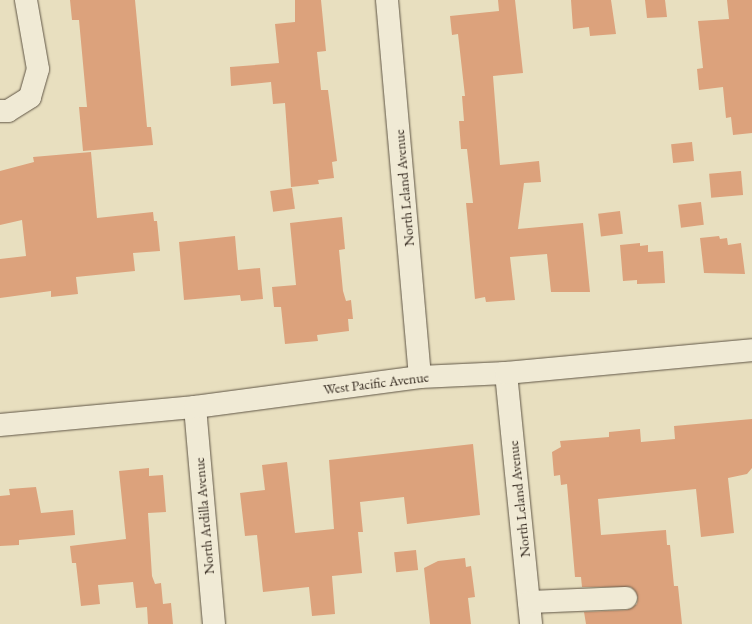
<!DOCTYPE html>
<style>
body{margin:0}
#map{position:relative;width:752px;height:624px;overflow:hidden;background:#e8dfbf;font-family:"EB Garamond",serif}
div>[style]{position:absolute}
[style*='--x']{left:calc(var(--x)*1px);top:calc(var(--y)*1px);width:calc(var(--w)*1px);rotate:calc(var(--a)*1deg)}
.building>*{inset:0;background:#dca27c;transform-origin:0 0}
.roads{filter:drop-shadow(0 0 1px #605646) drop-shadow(0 0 1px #605646)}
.minor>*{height:22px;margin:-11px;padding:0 11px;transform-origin:11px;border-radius:11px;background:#f0ead5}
span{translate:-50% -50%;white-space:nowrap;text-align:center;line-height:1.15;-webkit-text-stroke:4px #f0ead5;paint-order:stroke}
.street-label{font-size:14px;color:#33281e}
</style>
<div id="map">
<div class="building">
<i style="clip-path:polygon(70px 0,135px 0,147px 127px,151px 127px,153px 145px,83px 151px,79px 107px,87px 107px,79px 20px,72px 20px)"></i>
<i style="clip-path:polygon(295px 0,321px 0,326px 51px,317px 52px,321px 90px,328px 90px,337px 161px,332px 162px,334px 178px,318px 180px,319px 184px,291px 187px,285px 103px,273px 104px,271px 82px,231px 86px,230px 67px,279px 63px,275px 24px,295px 22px)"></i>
<i style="clip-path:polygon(498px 0,515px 0,523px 73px,493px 76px,500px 165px,539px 161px,541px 182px,524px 183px,518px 229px,583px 223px,590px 292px,551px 292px,547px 254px,510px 257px,515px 300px,486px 302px,485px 297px,475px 299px,466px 203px,473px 203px,467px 149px,461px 149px,459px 121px,464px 121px,462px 96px,465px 96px,458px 34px,452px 35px,450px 16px,499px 11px)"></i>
<i style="clip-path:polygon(571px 0,611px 0,616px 34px,590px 36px,589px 27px,573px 29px)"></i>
<i style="clip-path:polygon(645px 0,665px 0,667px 17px,647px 18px)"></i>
<i style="clip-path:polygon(727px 0,752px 0,752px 133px,733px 135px,731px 117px,726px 118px,723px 87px,699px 90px,697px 69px,703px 68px,698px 21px,729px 19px)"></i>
<i style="left:692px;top:142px;width:19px;height:21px;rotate:84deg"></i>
<i style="clip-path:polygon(91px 152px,97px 218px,153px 212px,154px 221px,157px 221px,160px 251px,133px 253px,135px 271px,76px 277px,78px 294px,51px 297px,51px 291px,0 298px,0 259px,26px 256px,22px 220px,0 225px,0 171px,34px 162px,33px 157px)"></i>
<i style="left:741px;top:171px;width:24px;height:32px;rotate:85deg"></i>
<i style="left:292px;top:188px;width:21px;height:22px;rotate:82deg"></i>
<i style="left:701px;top:202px;width:23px;height:23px;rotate:83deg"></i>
<i style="left:620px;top:211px;width:23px;height:22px;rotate:83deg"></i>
<i style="clip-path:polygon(342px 217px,345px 249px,339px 250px,343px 291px,346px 301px,351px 300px,353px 319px,348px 319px,349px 331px,317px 335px,318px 341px,285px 344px,281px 307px,274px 307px,272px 287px,296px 285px,290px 223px)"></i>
<i style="clip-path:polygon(235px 236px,238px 270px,260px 268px,263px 299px,241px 301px,240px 295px,184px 300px,179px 242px)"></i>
<i style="clip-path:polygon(719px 236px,720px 239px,727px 238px,728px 245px,741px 243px,745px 274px,704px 273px,700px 238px)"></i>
<i style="clip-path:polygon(640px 243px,640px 246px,648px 245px,648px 252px,663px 251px,665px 283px,637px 284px,637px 280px,623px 281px,620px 245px)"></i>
<i style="clip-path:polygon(752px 419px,752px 468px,747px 474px,728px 478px,734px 533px,701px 537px,696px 489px,598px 499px,601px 535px,666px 530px,667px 545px,670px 545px,674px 586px,678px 586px,682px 624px,586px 624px,584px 612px,627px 610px,637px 604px,638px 597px,631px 587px,582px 587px,581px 577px,575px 577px,567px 484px,561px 485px,560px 475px,554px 476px,552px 452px,561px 447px,560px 441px,609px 437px,609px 432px,640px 429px,641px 442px,675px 439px,674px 426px)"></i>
<i style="clip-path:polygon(473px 444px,480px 515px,407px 524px,404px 497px,360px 502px,363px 532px,358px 532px,362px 573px,332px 576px,335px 614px,312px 616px,309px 587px,263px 592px,257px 535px,245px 536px,240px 493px,265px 490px,262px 465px,287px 462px,295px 533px,334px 529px,329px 460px)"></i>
<i style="clip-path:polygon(149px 468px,149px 476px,163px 475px,166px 512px,148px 513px,152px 576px,155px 584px,161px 583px,163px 604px,171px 603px,173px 624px,148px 624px,147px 607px,136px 608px,133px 582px,98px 585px,100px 604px,81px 606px,76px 563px,72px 563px,70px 546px,126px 539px,119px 471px)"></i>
<i style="clip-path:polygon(36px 487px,41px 513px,73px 510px,75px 535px,19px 540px,19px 545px,0 546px,0 496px,10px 495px,9px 489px)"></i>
<i style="left:416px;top:550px;width:20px;height:22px;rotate:84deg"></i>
<i style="clip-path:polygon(465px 558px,466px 567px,471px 566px,475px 597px,468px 598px,471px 624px,430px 624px,424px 568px,438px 561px)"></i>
</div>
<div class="roads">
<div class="minor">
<i style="--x:387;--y:0;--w:378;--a:85"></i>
<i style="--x:0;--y:111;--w:8;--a:0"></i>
<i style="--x:8;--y:111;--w:26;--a:-32"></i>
<i style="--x:30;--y:97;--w:29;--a:-74"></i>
<i style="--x:38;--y:69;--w:70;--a:-99.9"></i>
<i style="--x:506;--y:373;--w:252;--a:84.3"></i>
<i style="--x:195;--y:407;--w:218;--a:85"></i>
<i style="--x:0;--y:425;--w:196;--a:-5.3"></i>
<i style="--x:195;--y:407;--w:227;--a:-7.6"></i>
<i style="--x:420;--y:377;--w:86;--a:-2.7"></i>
<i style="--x:506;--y:373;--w:247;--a:-5.3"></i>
<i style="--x:529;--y:602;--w:97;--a:-2.4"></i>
</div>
</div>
<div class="street-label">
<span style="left:404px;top:188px;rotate:-95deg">North Leland Avenue</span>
<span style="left:376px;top:383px;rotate:-7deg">West Pacific Avenue</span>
<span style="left:519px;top:499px;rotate:-96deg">North Leland Avenue</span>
<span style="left:204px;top:516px;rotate:-95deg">North Ardilla Avenue</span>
</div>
</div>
